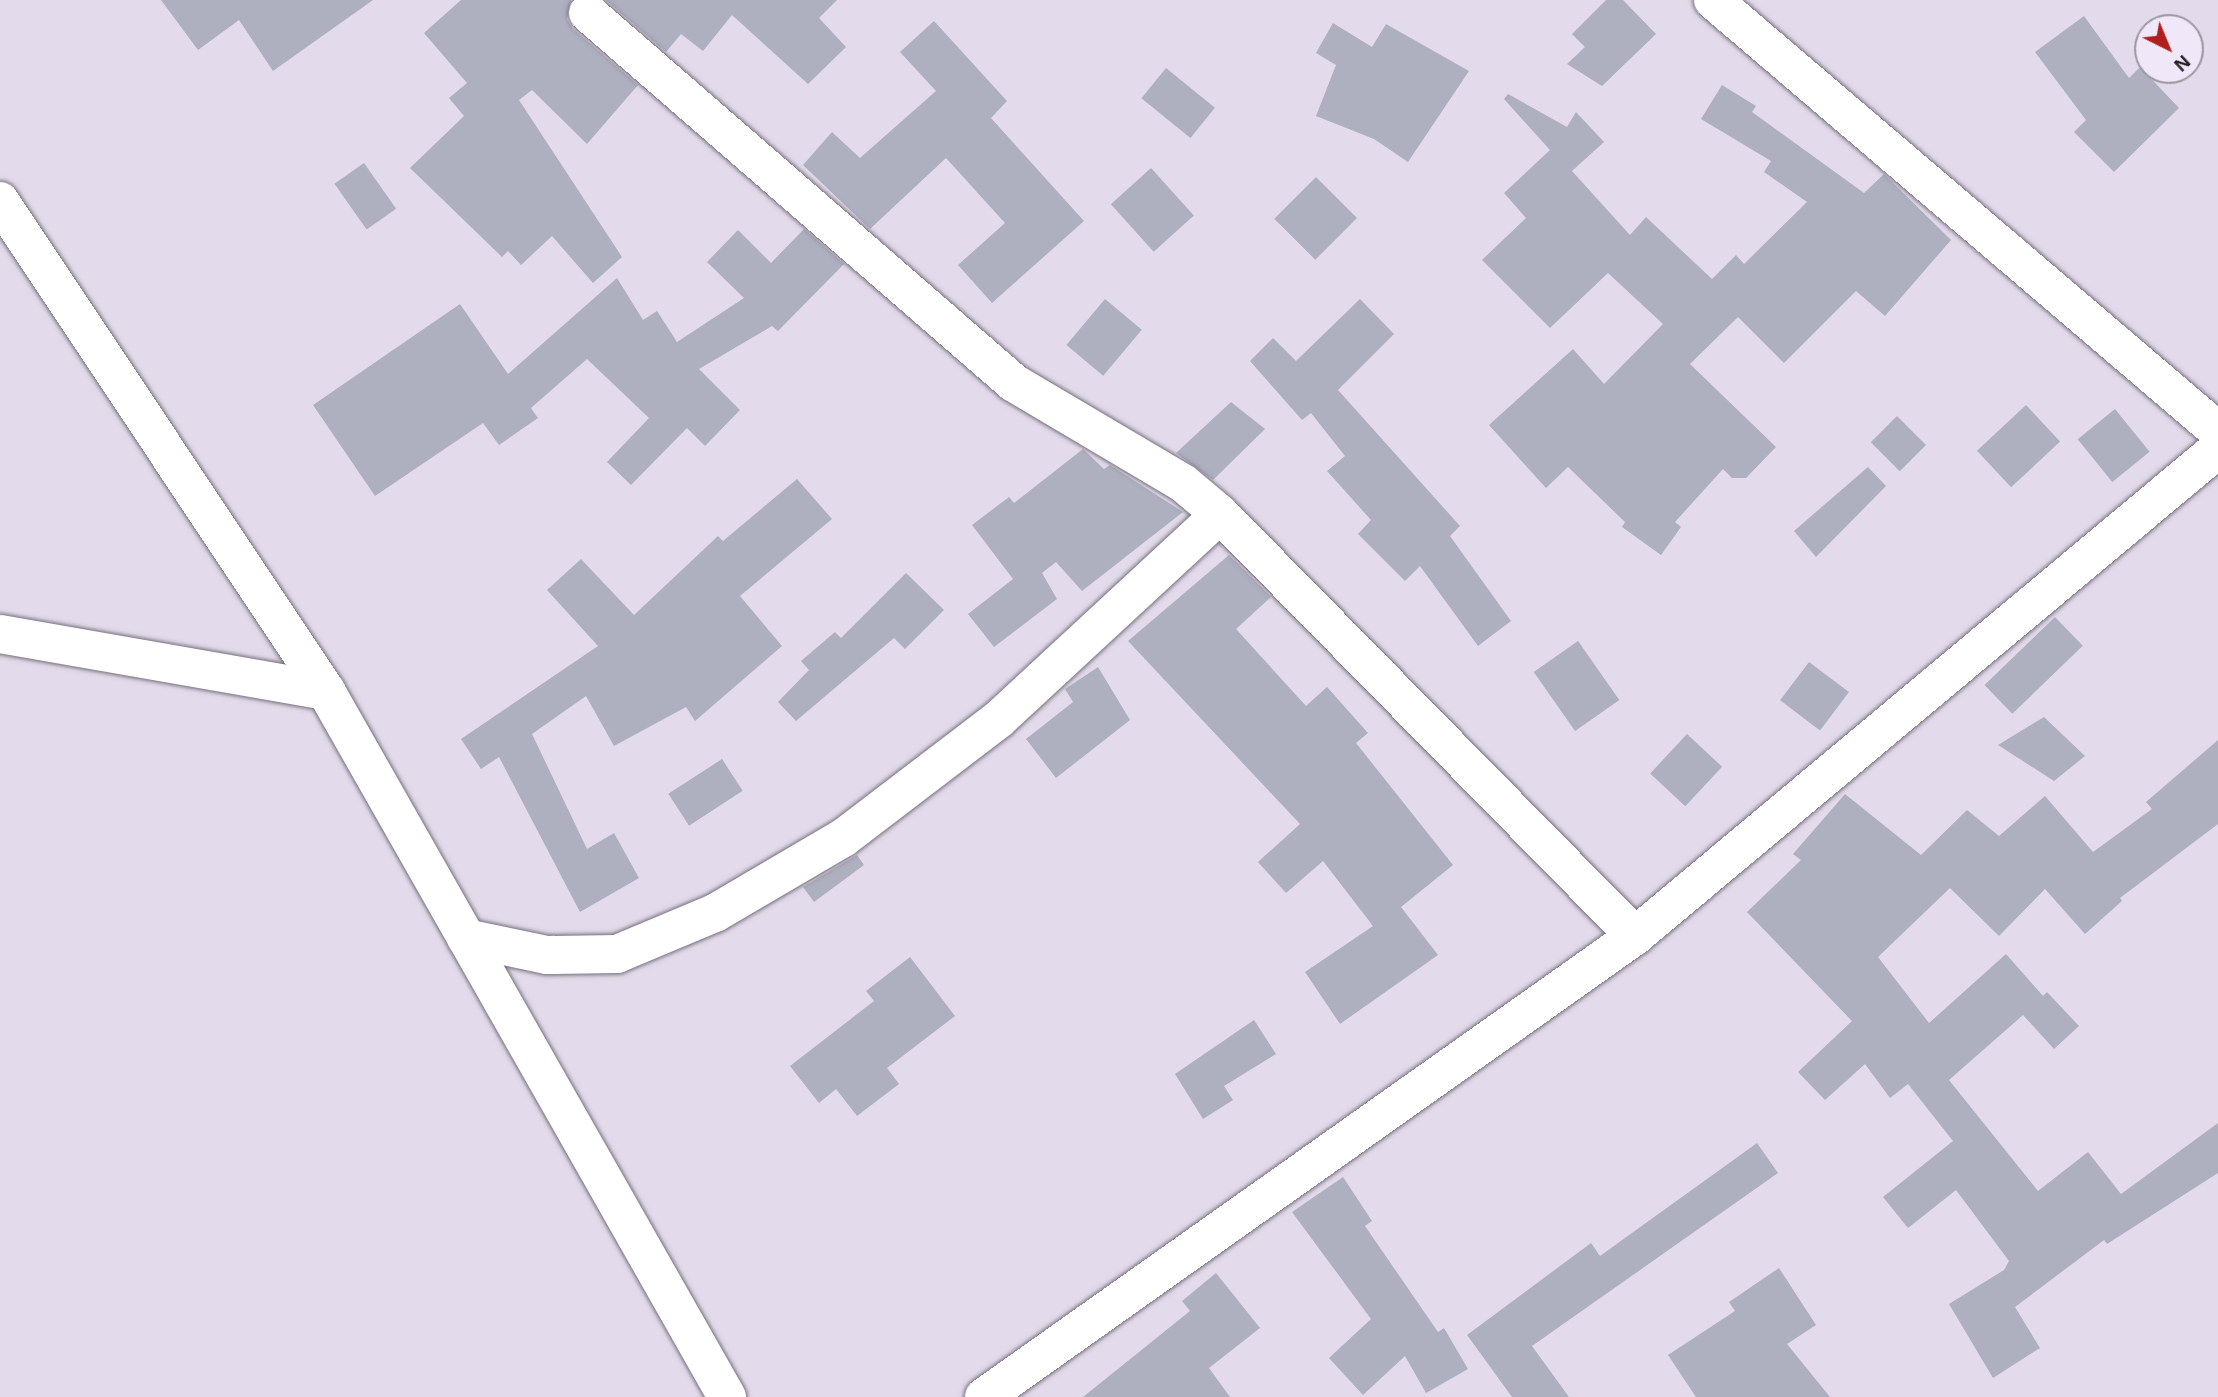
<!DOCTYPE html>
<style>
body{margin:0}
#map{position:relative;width:2218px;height:1397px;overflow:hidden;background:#e3dbeb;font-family:Arial,sans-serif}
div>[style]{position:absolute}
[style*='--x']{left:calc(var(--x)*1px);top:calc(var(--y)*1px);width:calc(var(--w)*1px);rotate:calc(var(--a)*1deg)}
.building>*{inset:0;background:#aeafbf;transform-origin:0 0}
.roads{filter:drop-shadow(0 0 2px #766f7d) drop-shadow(0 0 2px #766f7d)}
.minor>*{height:38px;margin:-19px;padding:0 19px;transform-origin:19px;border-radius:19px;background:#fff}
span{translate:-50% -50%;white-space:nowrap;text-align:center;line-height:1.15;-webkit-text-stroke:5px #f0e8f8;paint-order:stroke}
.north{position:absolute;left:2134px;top:14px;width:70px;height:70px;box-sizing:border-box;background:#f0e8f8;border:2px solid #9c96a2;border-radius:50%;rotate:137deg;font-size:19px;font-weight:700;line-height:28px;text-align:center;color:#1e1b21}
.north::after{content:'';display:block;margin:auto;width:24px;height:32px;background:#b01f1d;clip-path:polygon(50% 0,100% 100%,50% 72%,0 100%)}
</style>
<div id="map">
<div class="building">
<i style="clip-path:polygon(161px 0,373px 0,273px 71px,239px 20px,198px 50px)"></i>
<i style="clip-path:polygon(461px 0,571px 0,567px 19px,573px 29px,638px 85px,587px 144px,532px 90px,519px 100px,622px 257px,593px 283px,552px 236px,521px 265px,508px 251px,502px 257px,410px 168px,464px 116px,449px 98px,467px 83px,424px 33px)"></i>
<i style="clip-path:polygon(606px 0,837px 0,819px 18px,846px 47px,808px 84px,732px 15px,703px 51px,681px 34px,666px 52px)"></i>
<i style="clip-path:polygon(1606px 0,1623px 0,1656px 34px,1602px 86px,1567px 64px,1585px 47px,1572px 34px)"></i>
<i style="clip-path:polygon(2084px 16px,2129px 78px,2140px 67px,2179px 108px,2114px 172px,2074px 132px,2086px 120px,2035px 52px)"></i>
<i style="clip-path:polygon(934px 21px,1007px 101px,991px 118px,1084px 221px,992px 303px,958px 265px,1005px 223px,946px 158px,870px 229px,803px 165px,832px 132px,860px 158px,936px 91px,900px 52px)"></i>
<i style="clip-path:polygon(1333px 23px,1372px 47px,1386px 24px,1469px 71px,1408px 162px,1374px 139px,1316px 116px,1336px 65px,1316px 53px)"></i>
<i style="left:1166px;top:68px;width:63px;height:39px;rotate:39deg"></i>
<i style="clip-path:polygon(1722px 85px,1756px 106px,1752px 112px,1864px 193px,1884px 174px,1951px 240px,1885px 316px,1856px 291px,1784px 363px,1738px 317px,1690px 364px,1776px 447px,1746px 478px,1732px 478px,1723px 469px,1675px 522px,1681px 527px,1661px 555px,1622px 527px,1625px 522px,1568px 467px,1546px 488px,1489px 425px,1573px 349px,1604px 384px,1663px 324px,1608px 273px,1550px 328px,1482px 260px,1526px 218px,1504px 193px,1550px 150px,1504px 99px,1508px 94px,1567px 127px,1576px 112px,1604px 142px,1572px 171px,1630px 235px,1646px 217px,1712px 279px,1736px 255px,1744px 264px,1807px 202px,1764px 172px,1771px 161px,1701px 119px)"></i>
<i style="left:364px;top:163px;width:56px;height:36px;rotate:55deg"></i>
<i style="left:1151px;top:168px;width:64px;height:54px;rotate:48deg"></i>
<i style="left:1316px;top:177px;width:58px;height:59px;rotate:45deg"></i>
<i style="clip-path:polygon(804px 229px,844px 264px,778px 331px,772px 326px,699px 369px,740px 410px,705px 446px,687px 428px,631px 485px,607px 462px,649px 418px,587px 359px,531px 408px,538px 418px,499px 445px,483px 423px,375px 496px,313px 405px,460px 304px,508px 374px,617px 278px,643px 320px,657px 311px,677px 342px,744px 298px,707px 262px,738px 230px,771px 263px)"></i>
<i style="left:1105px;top:299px;width:48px;height:60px;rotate:40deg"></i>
<i style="clip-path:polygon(1360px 299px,1394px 334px,1338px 390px,1460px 526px,1450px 536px,1511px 621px,1478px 646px,1420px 566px,1405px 581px,1358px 534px,1371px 520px,1327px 471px,1345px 456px,1311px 413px,1302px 420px,1250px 361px,1273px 338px,1296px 361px)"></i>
<i style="clip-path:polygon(1231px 402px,1265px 429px,1213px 480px,1176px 453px)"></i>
<i style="left:2026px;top:405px;width:50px;height:67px;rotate:47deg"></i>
<i style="left:2115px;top:409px;width:55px;height:48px;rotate:51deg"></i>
<i style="left:1897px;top:416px;width:41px;height:37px;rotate:45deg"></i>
<i style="clip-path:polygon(1083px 449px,1104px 469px,1110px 465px,1183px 512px,1082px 591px,1056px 562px,1042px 573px,1057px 599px,994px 647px,968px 614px,1013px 579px,972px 525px,1009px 497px,1014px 503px)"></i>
<i style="clip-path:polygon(1868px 467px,1886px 486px,1816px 557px,1794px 531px)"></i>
<i style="clip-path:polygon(797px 479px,832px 519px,740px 596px,782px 646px,695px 721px,686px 707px,614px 746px,586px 696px,532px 734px,587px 849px,614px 833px,639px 878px,580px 912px,499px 757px,481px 769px,461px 739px,598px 646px,547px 590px,581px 559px,634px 615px,718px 536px,723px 541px)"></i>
<i style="clip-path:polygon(1229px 555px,1271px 597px,1236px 629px,1306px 706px,1327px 687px,1368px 733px,1356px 743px,1453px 865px,1401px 907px,1438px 955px,1340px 1024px,1305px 972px,1373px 926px,1323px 861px,1286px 893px,1258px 862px,1300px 824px,1128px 641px)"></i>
<i style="clip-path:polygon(906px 573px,944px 610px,905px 649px,894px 638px,796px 721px,778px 702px,809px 670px,801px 661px,835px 632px,841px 638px)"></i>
<i style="left:2055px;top:617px;width:40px;height:98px;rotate:46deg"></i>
<i style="left:1578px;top:641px;width:72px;height:54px;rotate:55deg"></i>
<i style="left:1809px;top:662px;width:50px;height:48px;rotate:37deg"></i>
<i style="clip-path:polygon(1098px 667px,1130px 720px,1056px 778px,1026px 739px,1073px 702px,1065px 689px)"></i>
<i style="clip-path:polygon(2044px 717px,2085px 756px,2054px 781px,1998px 745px)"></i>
<i style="left:1687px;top:734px;width:48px;height:54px;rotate:43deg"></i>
<i style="clip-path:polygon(2218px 740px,2218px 824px,2120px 898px,2122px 901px,2085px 934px,2045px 889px,1999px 936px,1950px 888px,1878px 957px,1929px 1023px,2006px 954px,2043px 996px,2047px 992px,2079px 1026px,2054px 1049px,2023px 1015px,1949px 1080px,2038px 1191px,2088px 1152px,2121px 1194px,2218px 1123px,2218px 1173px,2107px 1244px,2104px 1240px,2015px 1307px,2040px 1348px,1993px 1378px,1949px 1304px,2004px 1270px,2009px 1261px,1956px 1190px,1908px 1228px,1883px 1197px,1953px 1141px,1908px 1084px,1890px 1098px,1865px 1064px,1825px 1100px,1798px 1072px,1852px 1021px,1747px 912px,1801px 860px,1793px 854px,1845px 794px,1921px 855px,1967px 810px,1999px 836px,2045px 796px,2093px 852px,2152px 809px,2146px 802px)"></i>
<i style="left:722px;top:759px;width:38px;height:64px;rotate:57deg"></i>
<i style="clip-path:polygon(857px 855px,864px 865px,814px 902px,803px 887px)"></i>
<i style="clip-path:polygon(910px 957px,955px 1016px,887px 1068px,899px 1084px,857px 1116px,836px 1089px,819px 1103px,790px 1066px,874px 1001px,866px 991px)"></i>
<i style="clip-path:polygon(1254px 1020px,1276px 1054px,1224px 1086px,1233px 1100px,1203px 1119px,1175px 1074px)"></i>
<i style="clip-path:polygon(1757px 1143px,1778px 1173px,1532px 1346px,1569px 1397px,1512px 1397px,1467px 1335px,1591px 1243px,1600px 1256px)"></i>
<i style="clip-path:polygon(1343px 1177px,1372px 1221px,1365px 1226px,1438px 1332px,1444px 1328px,1468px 1369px,1426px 1393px,1405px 1356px,1363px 1395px,1329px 1358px,1371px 1319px,1292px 1212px)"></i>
<i style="clip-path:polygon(1779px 1268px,1816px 1325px,1787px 1344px,1830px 1397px,1696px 1397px,1668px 1355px,1735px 1311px,1729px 1302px)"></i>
<i style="clip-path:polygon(1216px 1273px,1260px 1328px,1209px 1368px,1230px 1397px,1083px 1397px,1190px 1311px,1182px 1301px)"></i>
</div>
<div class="roads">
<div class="minor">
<i style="--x:1713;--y:0;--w:664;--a:40.48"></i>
<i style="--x:588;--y:13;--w:564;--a:40.98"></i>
<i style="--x:1014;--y:383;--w:196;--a:30.6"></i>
<i style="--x:1183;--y:483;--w:48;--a:40"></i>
<i style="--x:1220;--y:514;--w:592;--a:45.48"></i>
<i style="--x:0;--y:201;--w:589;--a:56.36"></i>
<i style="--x:326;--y:691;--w:812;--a:60.4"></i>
<i style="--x:0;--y:634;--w:331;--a:9.9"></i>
<i style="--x:466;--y:938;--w:83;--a:11.9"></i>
<i style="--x:547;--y:955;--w:70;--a:-0.8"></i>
<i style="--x:617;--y:954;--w:106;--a:-22.7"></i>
<i style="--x:715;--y:913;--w:148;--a:-30.4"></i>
<i style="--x:843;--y:838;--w:196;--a:-37.3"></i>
<i style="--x:999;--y:719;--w:301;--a:-42.8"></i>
<i style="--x:984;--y:1397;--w:798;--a:-35.3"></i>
<i style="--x:1635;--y:936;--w:760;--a:-39.87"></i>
</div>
</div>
<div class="north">N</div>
</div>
